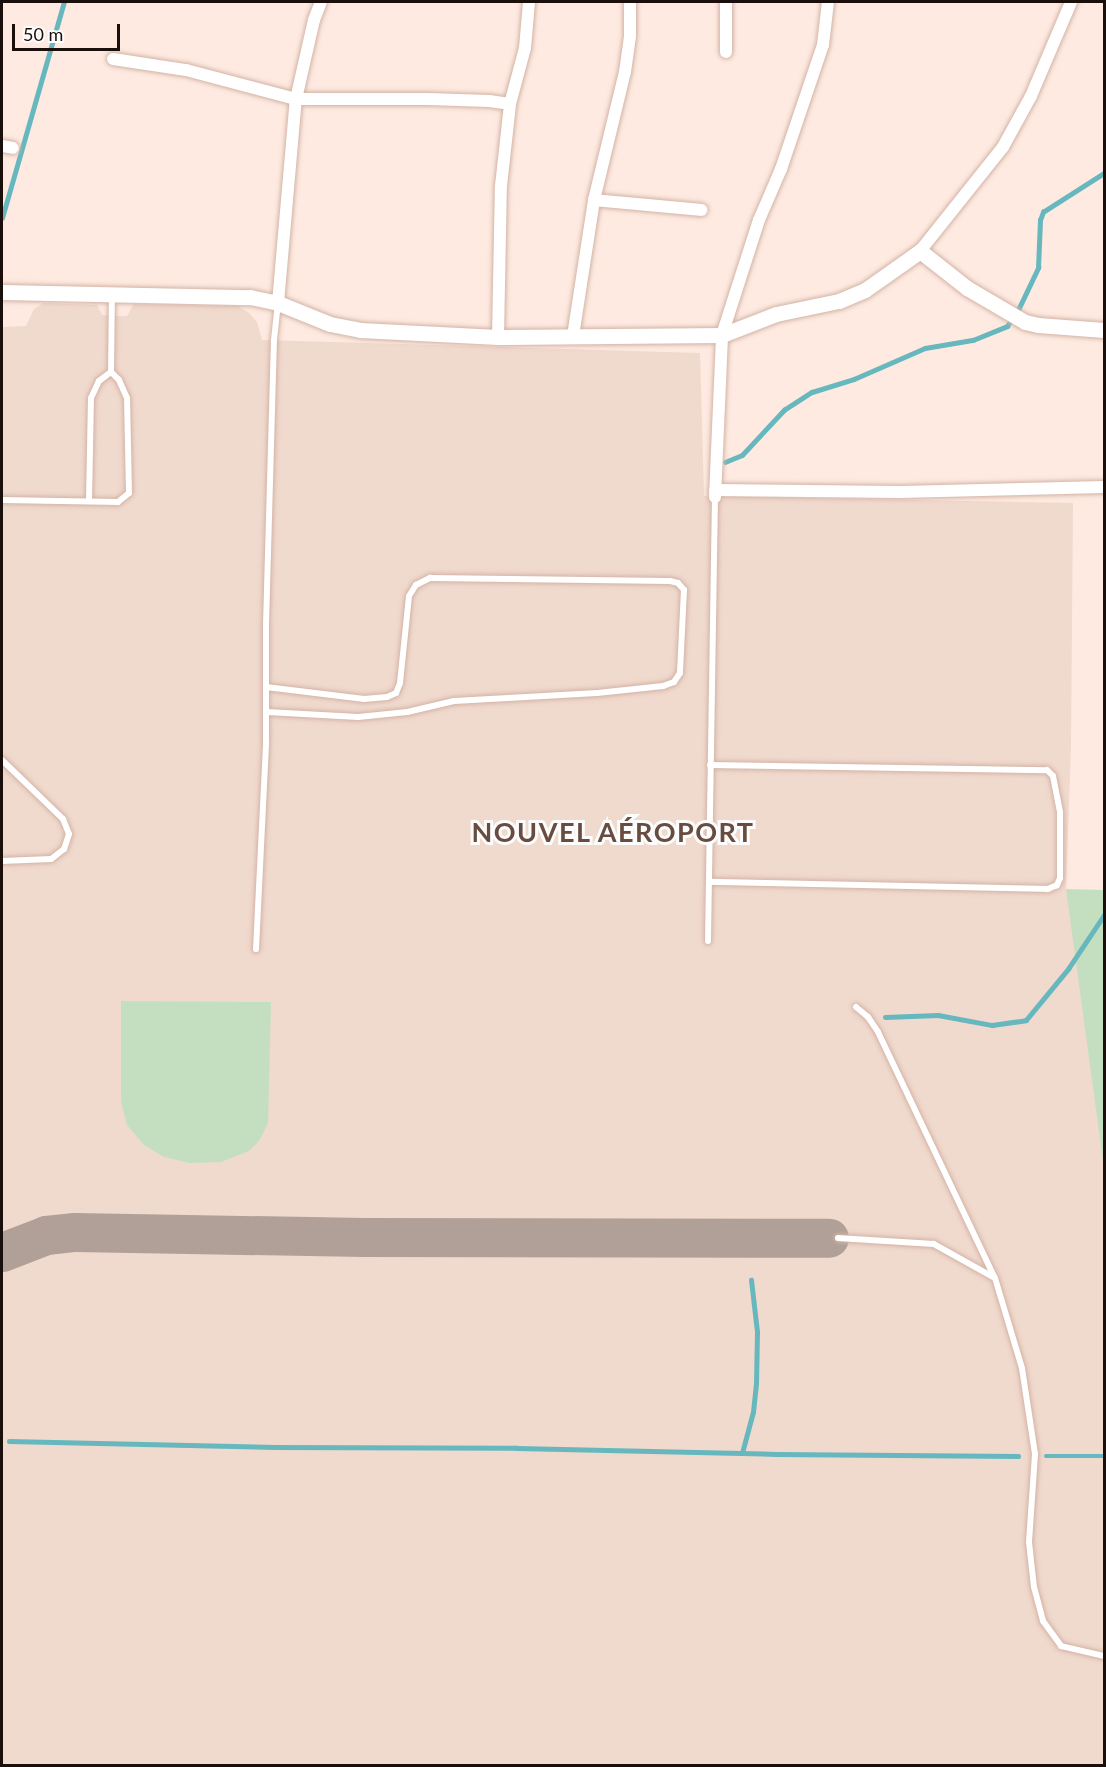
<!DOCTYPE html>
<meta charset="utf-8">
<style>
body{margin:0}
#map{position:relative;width:1106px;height:1767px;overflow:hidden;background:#feeae1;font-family:Lato,sans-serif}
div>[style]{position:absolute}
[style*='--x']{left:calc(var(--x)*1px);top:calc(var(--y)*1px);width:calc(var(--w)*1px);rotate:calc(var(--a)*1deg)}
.built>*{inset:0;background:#f0d9cd}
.green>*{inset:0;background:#c4dfc0}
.stream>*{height:4.5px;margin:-2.25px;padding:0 2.25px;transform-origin:2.25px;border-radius:2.25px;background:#66b8be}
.taxiway>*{height:39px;margin:-19.5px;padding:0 19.5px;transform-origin:19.5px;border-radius:19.5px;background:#b0a098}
.roads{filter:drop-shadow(0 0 2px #d3b3a5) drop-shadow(0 0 2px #d3b3a5)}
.service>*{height:6px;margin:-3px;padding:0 3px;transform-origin:3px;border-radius:3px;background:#fff}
.minor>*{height:12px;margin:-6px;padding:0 6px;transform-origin:6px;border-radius:6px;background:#fff}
.tertiary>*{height:15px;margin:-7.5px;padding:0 7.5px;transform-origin:7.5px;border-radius:7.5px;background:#fff}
span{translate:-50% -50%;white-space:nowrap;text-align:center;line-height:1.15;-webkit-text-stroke:6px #fcfcfc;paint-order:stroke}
.district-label{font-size:27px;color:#674c3f;font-weight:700;letter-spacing:1.5px}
.frame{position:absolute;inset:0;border:3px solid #1a0f0a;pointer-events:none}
.scale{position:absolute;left:12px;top:24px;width:108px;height:27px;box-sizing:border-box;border:3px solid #1a0f0a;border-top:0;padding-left:8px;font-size:18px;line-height:21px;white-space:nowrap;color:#1a0f0a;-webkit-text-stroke:4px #fcfcfc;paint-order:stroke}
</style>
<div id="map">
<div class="built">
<i style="clip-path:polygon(43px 303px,97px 305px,102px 315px,112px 316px,127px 316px,134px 304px,238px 306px,249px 313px,257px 322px,262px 340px,700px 353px,704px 496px,1073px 503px,1071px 746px,1066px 889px,1104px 919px,1104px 1765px,2px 1766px,2px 327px,26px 326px,34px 309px)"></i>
</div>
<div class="green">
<i style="clip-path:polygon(1066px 889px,1104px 890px,1104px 1168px)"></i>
<i style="clip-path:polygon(121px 1001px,271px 1002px,268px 1123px,259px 1141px,249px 1151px,221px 1162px,190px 1163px,164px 1157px,144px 1145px,127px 1125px,121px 1102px)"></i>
</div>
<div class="stream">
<i style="--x:2;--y:218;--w:225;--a:-74"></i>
<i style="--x:725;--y:462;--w:18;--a:-22"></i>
<i style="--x:742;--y:455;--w:62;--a:-47"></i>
<i style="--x:784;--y:410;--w:33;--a:-33"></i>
<i style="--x:812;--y:392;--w:44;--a:-17.2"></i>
<i style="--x:854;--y:379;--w:77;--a:-23.6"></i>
<i style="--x:925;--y:348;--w:49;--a:-9.5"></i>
<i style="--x:973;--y:340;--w:37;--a:-22"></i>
<i style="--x:1007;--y:326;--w:19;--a:-55"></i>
<i style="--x:1018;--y:310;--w:47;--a:-64.5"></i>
<i style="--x:1038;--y:268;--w:48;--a:-87.6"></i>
<i style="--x:1040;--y:220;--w:9;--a:-69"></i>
<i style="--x:1043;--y:212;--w:72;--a:-32.6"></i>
<i style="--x:885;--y:1017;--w:53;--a:-2.2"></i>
<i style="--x:938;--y:1015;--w:55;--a:10.5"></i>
<i style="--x:992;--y:1025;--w:34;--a:-8"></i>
<i style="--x:1026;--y:1020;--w:66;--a:-50.5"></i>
<i style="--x:1068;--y:969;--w:65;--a:-56.3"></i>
<i style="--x:9;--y:1441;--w:266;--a:1.3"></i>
<i style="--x:275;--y:1447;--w:242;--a:0.2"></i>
<i style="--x:517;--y:1448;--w:259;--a:1.3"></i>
<i style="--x:776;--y:1454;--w:242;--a:0.5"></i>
<i style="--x:742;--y:1453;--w:42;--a:-75"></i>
<i style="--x:753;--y:1412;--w:28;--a:-84"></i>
<i style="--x:756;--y:1384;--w:52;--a:-88.9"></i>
<i style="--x:757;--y:1332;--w:52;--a:-96.6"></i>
<i style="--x:1046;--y:1456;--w:58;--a:0"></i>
</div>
<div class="taxiway">
<i style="--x:2;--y:1252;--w:47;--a:-21.1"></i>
<i style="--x:46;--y:1235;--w:29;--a:-6"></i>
<i style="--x:75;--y:1232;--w:289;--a:1"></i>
<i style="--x:364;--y:1237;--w:465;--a:0.1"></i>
</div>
<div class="roads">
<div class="service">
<i style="--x:2;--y:500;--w:116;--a:1"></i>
<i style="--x:118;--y:502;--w:14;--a:-39"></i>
<i style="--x:129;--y:493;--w:95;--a:-91.2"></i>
<i style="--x:127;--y:398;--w:20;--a:-114"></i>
<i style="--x:119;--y:380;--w:11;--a:-135"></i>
<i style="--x:111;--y:372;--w:78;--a:-89.3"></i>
<i style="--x:89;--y:501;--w:103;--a:-88.9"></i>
<i style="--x:91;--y:398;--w:19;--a:-65"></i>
<i style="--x:99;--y:381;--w:15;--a:-37"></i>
<i style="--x:266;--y:687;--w:99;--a:7"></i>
<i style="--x:364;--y:699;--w:23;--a:-5"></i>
<i style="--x:387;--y:697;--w:10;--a:-24"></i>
<i style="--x:396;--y:693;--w:11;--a:-68"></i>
<i style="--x:400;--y:683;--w:87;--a:-84.1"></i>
<i style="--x:409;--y:596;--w:13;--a:-58"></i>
<i style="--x:416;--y:585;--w:16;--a:-27"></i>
<i style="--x:430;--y:578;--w:240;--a:0.7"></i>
<i style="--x:670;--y:581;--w:8;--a:14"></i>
<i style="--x:678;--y:583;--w:9;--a:49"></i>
<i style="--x:684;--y:590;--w:83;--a:92.8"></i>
<i style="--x:680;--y:673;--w:11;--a:124"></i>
<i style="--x:674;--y:682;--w:12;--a:160"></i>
<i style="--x:663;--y:686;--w:66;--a:173.9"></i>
<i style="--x:597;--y:693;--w:143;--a:176.8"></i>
<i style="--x:454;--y:701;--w:48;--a:166.8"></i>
<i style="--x:407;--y:712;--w:49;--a:174.2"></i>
<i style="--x:358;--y:717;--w:91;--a:-176.9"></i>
<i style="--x:2;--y:760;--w:85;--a:44"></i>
<i style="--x:63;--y:819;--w:16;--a:68"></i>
<i style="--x:69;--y:834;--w:16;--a:108"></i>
<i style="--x:64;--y:849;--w:16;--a:142"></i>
<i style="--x:51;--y:859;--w:49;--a:177.7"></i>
<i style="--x:710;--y:765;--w:337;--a:0.9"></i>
<i style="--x:1047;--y:770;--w:8;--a:45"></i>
<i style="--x:1053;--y:776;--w:37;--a:79"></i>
<i style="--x:1060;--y:812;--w:66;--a:90"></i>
<i style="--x:1060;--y:878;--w:8;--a:113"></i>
<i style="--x:1057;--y:885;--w:10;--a:156"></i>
<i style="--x:1048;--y:889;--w:338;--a:-178.8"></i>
<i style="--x:708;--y:941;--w:444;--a:-89.1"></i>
<i style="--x:256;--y:949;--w:208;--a:-87.2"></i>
<i style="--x:266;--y:741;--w:116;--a:-90"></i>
<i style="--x:266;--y:625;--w:285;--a:-88.4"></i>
<i style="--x:274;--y:340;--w:37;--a:-84"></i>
<i style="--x:856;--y:1007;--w:16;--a:40"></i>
<i style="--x:868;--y:1017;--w:18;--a:56"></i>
<i style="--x:878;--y:1032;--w:272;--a:64.6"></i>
<i style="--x:995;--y:1278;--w:94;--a:73.3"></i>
<i style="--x:1022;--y:1368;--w:87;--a:81.4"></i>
<i style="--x:1035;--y:1454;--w:88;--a:93.9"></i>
<i style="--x:1029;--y:1542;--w:45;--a:83.7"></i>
<i style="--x:1034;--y:1587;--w:35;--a:75"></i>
<i style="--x:1043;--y:1621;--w:31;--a:54"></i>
<i style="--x:1061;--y:1646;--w:44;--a:13.1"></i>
<i style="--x:838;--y:1238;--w:96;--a:3.6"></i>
<i style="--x:934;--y:1244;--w:68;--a:29.2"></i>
</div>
<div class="minor">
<i style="--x:726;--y:2;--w:50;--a:90"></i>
<i style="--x:113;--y:59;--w:74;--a:8.6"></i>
<i style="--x:186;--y:70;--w:114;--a:14.8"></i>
<i style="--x:296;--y:99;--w:132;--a:0"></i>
<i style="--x:428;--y:99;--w:61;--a:1.9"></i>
<i style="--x:489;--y:101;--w:21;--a:8"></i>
<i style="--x:2;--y:146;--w:11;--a:10"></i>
<i style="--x:594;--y:200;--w:108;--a:5.3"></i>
<i style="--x:920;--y:251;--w:133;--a:-51.4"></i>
<i style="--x:1003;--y:147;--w:58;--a:-61.2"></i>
<i style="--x:1031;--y:96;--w:102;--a:-66.9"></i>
<i style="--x:278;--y:303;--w:205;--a:-85"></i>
<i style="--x:296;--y:99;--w:81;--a:-77.2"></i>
<i style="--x:314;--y:20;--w:19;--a:-69"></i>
<i style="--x:573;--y:336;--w:138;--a:-81.2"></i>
<i style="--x:594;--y:200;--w:132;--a:-76.4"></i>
<i style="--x:625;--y:72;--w:36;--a:-82"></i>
<i style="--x:630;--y:36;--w:34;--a:-90"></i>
<i style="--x:498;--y:337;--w:151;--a:-88.9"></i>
<i style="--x:501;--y:186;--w:82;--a:-83.7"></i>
<i style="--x:510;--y:104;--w:58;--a:-75"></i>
<i style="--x:525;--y:48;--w:46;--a:-85"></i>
<i style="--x:715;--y:490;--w:185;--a:0.6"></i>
<i style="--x:900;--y:492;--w:204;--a:-1.4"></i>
<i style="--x:715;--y:497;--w:162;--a:-87.5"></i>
<i style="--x:722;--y:335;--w:121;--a:-72.2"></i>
<i style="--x:759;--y:220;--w:56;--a:-66.7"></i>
<i style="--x:781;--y:169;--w:131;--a:-71.3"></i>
<i style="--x:823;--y:45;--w:43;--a:-83.4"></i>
</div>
<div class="tertiary">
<i style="--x:2;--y:292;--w:248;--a:1.2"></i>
<i style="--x:250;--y:297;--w:29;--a:12"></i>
<i style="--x:278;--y:303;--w:56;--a:22"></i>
<i style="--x:330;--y:324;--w:31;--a:11"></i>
<i style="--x:360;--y:330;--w:138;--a:2.9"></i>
<i style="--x:498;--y:337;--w:224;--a:-0.5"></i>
<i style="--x:722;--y:335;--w:58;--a:-21.3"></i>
<i style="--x:776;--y:314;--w:64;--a:-11.7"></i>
<i style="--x:839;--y:301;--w:28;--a:-23"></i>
<i style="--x:865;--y:290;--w:67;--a:-35.3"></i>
<i style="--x:920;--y:251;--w:60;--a:38.2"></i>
<i style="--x:967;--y:288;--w:67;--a:30.4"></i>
<i style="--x:1025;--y:322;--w:13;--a:13"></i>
<i style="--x:1038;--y:325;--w:66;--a:4.3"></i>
</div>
</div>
<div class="district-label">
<span style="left:613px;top:832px">NOUVEL AÉROPORT</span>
</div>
<div class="frame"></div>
<div class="scale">50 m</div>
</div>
